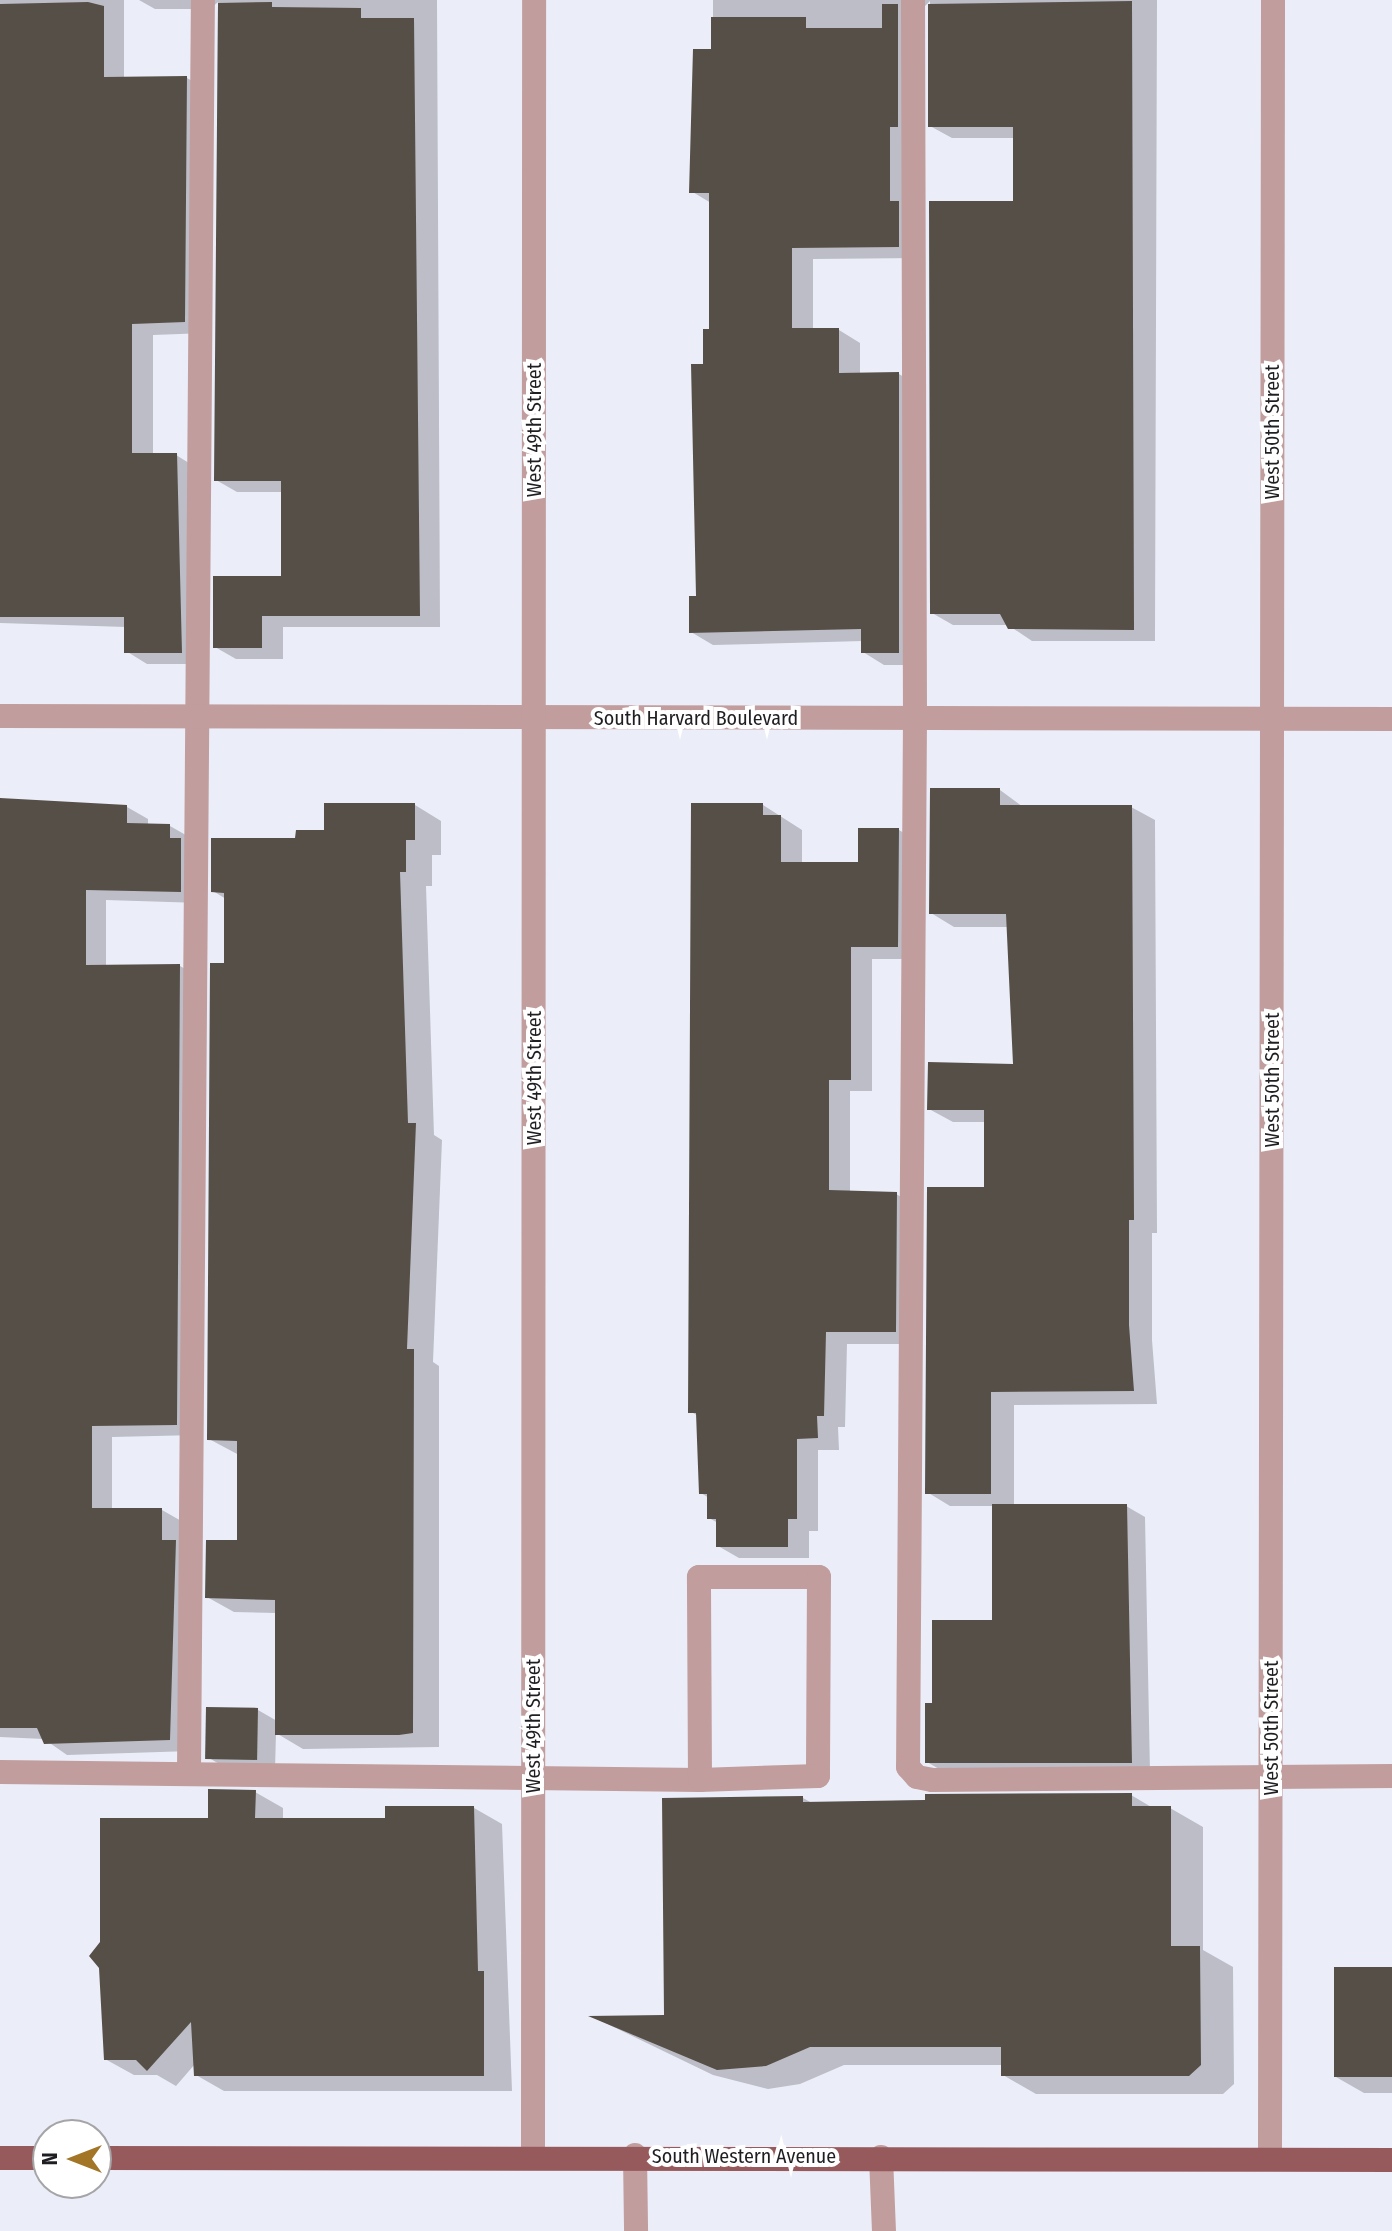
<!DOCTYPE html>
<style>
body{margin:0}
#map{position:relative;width:1392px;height:2231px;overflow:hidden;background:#ebedf8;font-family:"Fira Sans Condensed",sans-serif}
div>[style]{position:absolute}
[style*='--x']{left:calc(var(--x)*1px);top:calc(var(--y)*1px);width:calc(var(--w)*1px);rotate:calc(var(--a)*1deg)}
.shadow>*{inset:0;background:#0003}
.building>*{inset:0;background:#564f48;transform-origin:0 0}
.service>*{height:24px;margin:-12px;padding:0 12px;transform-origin:12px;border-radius:12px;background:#c19d9d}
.minor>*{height:24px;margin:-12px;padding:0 12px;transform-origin:12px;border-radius:12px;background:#c19d9d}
.primary>*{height:24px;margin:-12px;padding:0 12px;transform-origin:12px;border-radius:12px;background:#975a5c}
span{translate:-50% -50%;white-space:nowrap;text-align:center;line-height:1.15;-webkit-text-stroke:8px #fff;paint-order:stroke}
.street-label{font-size:20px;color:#1f1f23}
.north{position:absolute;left:32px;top:2119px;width:80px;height:80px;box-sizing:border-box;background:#fff;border:2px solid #a5a5a7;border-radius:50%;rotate:270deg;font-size:22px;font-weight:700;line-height:32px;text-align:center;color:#1f1f23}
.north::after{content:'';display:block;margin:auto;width:28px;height:36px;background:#a27527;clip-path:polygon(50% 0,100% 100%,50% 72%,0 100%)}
</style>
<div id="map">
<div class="shadow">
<i style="clip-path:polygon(0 0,124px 0,124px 78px,187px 78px,208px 90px,206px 333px,153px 335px,153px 455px,176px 455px,197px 468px,202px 664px,147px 664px,126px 651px,126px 627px,0 623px)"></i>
<i style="clip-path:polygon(139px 0,437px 0,440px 627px,283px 627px,283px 659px,236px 659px,215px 647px,283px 578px,283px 492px,237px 492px,216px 480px,218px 2px,210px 9px,155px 9px)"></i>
<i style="clip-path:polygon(713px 0,1157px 0,1155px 641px,1032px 641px,1008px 625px,953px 625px,932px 613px,1015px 203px,1015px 138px,952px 138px,930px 126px,930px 1px,919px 12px,920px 258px,813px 259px,813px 330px,839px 330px,860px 343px,860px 375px,899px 374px,920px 387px,920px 665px,884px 665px,863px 652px,863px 641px,713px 645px,691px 632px,698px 598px,705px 366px,711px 331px,711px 203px,691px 191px,713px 51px)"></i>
<i style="clip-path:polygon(1000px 790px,1023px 807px,1131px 807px,1155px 820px,1157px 1233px,1152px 1233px,1152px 1340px,1157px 1404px,1014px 1405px,1014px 1506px,1126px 1506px,1145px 1517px,1150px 1773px,946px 1773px,927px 1762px,934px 1705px,994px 1622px,994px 1506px,950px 1506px,927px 1492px,986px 1189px,986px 1122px,953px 1122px,929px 1109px,1015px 1066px,1008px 927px,954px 927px,931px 913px)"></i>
<i style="clip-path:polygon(0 800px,127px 807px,148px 819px,148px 825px,170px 826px,191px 838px,201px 903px,106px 900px,106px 967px,180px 966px,201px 978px,197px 1435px,112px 1437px,112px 1510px,162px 1510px,183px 1522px,191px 1751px,67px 1755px,44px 1739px,0 1737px)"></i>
<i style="clip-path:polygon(415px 805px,441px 821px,441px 855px,432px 855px,432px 886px,426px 886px,434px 1135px,442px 1140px,433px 1362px,439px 1366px,439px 1747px,303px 1749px,276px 1733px,275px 1770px,228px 1769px,209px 1758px,258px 1710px,277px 1721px,277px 1613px,234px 1612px,207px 1597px,239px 1542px,239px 1455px,209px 1439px,226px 965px,226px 899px,213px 891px,297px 840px)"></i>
<i style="clip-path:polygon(763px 805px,802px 830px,802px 864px,860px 864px,899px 830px,920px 843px,919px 959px,872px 959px,872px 1091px,850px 1091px,850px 1193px,896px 1194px,918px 1206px,917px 1344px,847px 1344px,845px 1427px,838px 1427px,839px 1450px,818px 1450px,818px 1531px,809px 1531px,809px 1558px,739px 1558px,718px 1546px,718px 1523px,709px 1518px,709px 1498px,701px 1493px,698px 1416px,690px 1411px)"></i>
<i style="clip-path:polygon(255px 1792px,283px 1808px,283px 1820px,387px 1820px,474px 1808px,502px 1824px,512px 2091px,224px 2091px,196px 2075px,195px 2064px,176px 2086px,157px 2075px,134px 2075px,105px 2059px,101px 1967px,210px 1820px)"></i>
<i style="clip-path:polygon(1131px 1795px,1153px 1808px,1170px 1808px,1203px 1827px,1203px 1950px,1233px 1967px,1234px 2084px,1223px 2094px,1036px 2094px,1003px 2075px,1003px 2065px,844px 2065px,800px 2084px,768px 2089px,713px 2075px,595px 2018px,666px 2017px,803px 1798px,812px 1803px)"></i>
<i style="clip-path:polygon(1392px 1969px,1392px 2093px,1364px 2093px,1336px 2077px)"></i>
</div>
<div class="building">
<i style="clip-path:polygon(1132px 1px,1134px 630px,1008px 629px,1000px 614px,930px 614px,929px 201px,1013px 201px,1013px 127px,928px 127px,928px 4px)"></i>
<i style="clip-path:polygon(88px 2px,104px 6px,104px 77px,187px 76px,185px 322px,132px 324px,132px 453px,177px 453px,182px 653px,124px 653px,124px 617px,0 617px,0 4px)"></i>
<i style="clip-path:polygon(272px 2px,272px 7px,361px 8px,361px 18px,414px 18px,420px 616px,262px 616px,262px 648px,213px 648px,213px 576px,281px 576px,281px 481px,214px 481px,218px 3px)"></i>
<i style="clip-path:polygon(882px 4px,898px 4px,898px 127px,890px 127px,890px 201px,899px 201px,899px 247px,792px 248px,792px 328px,839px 328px,839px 373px,899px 372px,899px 653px,861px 653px,861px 629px,689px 633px,689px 596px,696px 596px,691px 364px,703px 364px,703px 329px,709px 329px,709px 193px,689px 193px,693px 49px,711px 49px,711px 17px,806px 17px,806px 28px,882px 28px)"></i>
<i style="clip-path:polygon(930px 788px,1000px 788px,1000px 805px,1132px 805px,1134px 1220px,1129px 1220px,1129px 1325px,1134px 1391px,991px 1392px,991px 1494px,925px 1494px,927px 1187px,984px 1187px,984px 1110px,927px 1110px,928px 1062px,1013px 1064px,1006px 914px,929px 914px)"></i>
<i style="clip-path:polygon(0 798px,127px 805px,127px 823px,170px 824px,170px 838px,181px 838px,181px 892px,86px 890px,86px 965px,180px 964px,177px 1425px,92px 1426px,92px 1508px,162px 1508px,162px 1540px,176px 1540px,170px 1740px,44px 1744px,37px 1728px,0 1728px)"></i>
<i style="clip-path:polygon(324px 803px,415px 803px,415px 840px,406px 840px,406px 872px,400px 872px,408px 1123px,416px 1123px,407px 1349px,414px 1349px,413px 1733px,399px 1735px,275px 1735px,275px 1600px,205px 1598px,206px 1540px,237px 1540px,237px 1441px,207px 1440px,210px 963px,224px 963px,224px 893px,211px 892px,211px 838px,295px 838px,296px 830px,324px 830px)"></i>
<i style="clip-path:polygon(691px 803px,763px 803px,763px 815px,781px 815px,781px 862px,858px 862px,858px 828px,899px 828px,898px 947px,851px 947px,851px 1080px,829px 1080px,829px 1190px,897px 1192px,896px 1332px,826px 1332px,824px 1416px,817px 1416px,818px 1438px,797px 1439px,797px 1519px,788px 1519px,788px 1547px,716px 1547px,716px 1519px,707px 1519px,707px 1494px,699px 1494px,696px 1413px,688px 1413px)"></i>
<i style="clip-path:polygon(992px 1504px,1127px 1504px,1132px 1763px,925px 1763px,925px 1703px,932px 1703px,932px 1620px,992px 1620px)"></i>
<i style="left:206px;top:1707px;width:52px;height:52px;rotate:1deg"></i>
<i style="clip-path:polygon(208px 1789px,256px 1790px,255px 1818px,385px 1818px,385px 1806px,474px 1806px,478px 1971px,484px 1971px,484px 2076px,194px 2076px,191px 2022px,147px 2071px,136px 2060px,104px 2060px,99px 1968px,89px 1956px,100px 1942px,100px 1818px,208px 1818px)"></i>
<i style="clip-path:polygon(1132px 1793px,1132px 1806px,1171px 1806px,1171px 1946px,1200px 1946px,1201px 2065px,1189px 2076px,1001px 2076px,1001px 2047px,810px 2047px,766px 2066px,717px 2070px,588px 2016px,664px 2015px,662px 1798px,803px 1796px,803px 1802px,925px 1800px,925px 1794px)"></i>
<i style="left:1392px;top:1967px;width:110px;height:58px;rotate:90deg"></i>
</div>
<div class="service">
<i style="--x:913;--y:0;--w:718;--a:89.84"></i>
<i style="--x:915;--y:718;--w:1049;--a:90.38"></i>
<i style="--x:908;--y:1767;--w:13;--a:48"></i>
<i style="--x:917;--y:1777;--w:15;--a:11"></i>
<i style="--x:932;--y:1780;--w:460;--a:-0.5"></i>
<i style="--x:189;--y:1771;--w:1771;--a:-89.55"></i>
<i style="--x:0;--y:1772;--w:700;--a:0.65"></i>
<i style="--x:700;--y:1780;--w:203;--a:-90.3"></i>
<i style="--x:699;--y:1577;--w:120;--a:0"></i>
<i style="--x:819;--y:1577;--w:199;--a:90.3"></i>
<i style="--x:818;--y:1776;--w:118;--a:178.1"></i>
<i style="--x:881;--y:2157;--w:74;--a:87.7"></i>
</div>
<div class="minor">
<i style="--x:0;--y:716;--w:1392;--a:0.12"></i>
<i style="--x:533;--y:2155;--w:2155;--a:-89.97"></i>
<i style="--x:635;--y:2155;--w:76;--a:89.2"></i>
<i style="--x:1270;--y:2159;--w:2159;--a:-89.92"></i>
</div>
<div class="primary">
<i style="--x:0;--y:2158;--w:48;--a:0"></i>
<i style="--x:96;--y:2158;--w:1296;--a:0.09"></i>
</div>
<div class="street-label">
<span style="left:534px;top:430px;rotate:-90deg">West 49th Street</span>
<span style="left:1272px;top:432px;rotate:-90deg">West 50th Street</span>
<span style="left:696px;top:718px">South Harvard Boulevard</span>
<span style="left:534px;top:1078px;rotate:-90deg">West 49th Street</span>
<span style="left:1272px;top:1080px;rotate:-90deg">West 50th Street</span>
<span style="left:533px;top:1726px;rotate:-90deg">West 49th Street</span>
<span style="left:1271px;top:1728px;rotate:-90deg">West 50th Street</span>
<span style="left:744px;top:2156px">South Western Avenue</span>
</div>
<div class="north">N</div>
</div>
